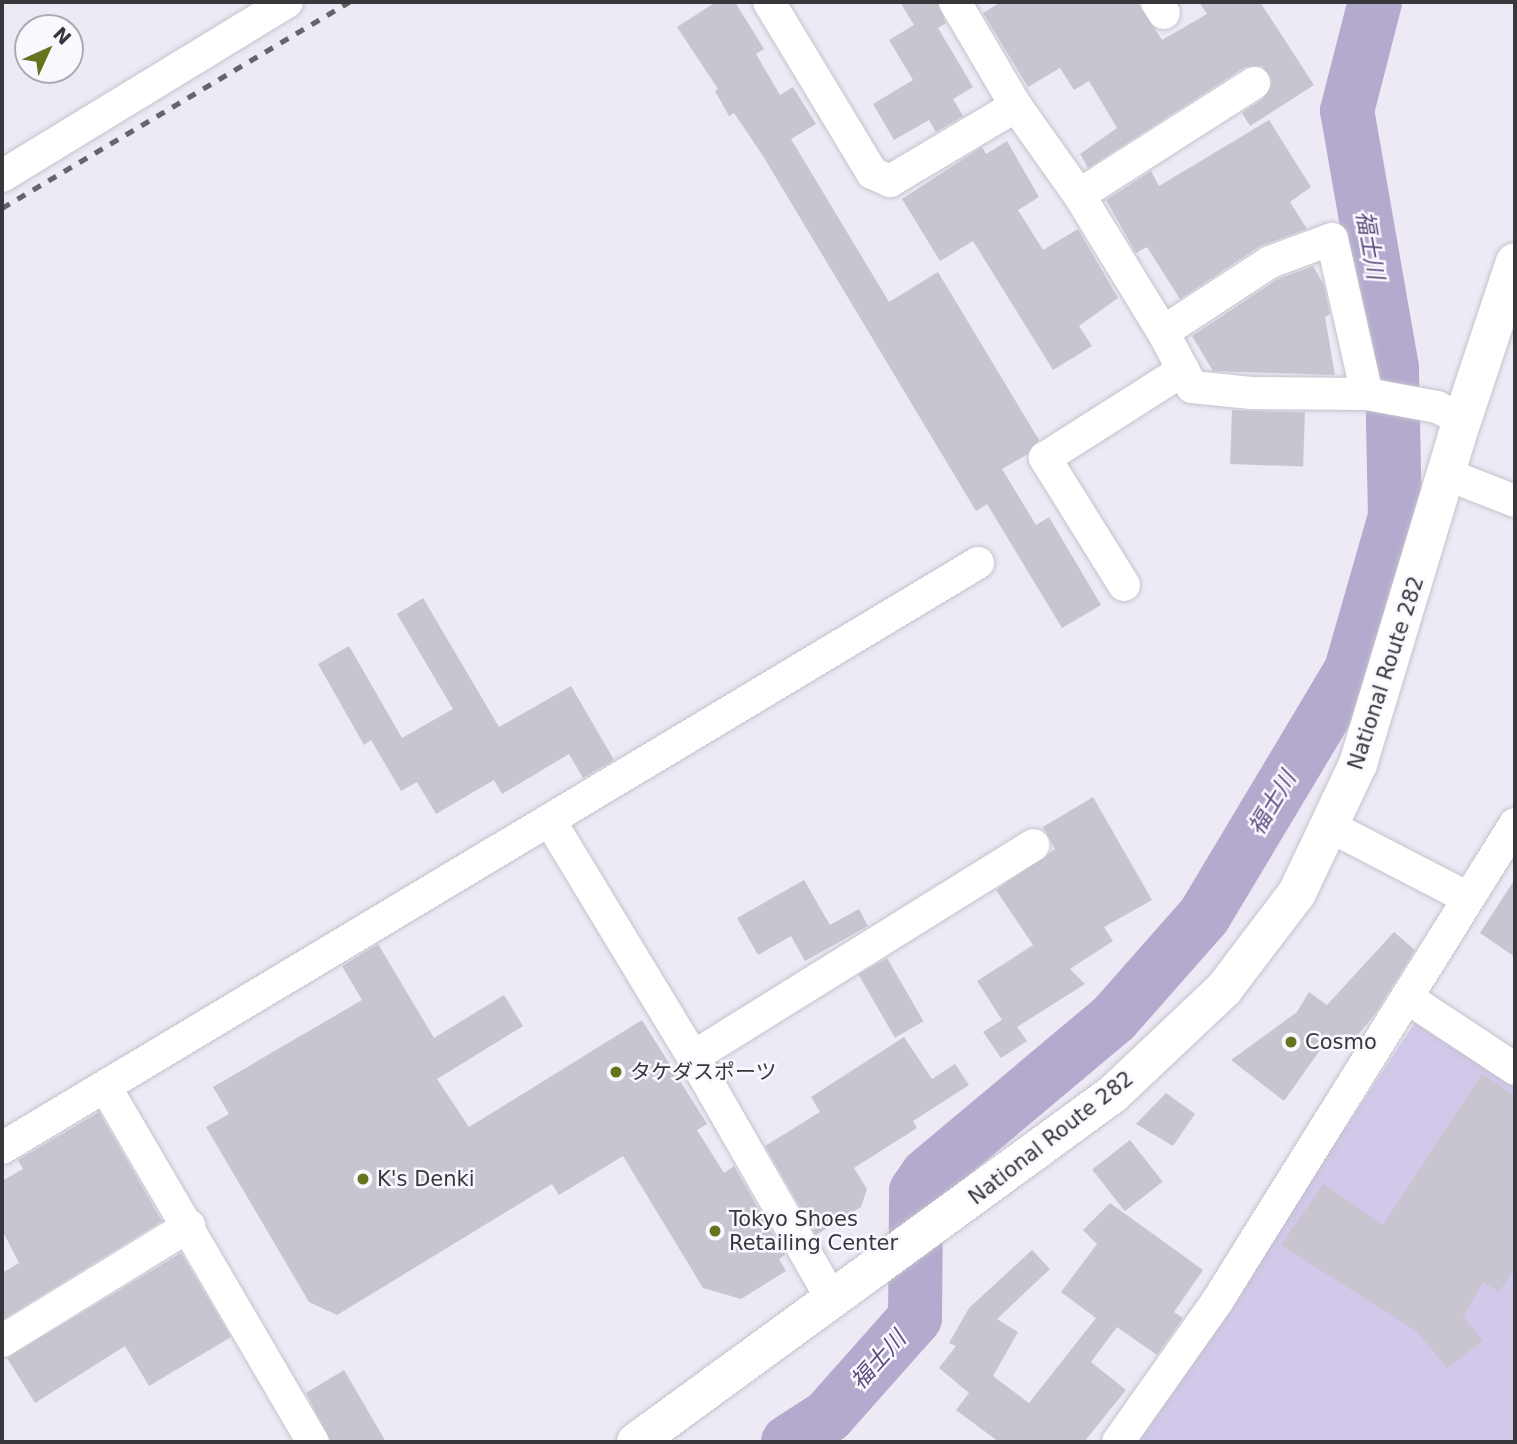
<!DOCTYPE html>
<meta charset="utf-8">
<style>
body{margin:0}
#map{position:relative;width:1517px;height:1444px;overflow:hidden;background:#edeaf5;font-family:"DejaVu Sans","Noto Sans JP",sans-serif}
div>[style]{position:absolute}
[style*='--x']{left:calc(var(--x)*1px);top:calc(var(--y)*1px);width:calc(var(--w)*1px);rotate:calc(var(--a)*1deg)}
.green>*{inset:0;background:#d2c8e9}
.river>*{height:54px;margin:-27px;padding:0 27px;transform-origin:27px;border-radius:27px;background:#b4aace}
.building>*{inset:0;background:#c8c5d0;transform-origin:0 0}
.roads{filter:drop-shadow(0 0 2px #c5c2cd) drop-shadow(0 0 2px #c5c2cd)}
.minor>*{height:32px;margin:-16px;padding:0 16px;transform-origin:16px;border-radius:16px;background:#fff}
.highway>*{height:38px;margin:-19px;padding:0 19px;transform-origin:19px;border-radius:19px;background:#fff}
.rail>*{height:5px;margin-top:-2.5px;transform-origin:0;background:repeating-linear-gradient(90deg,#65646a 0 9px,transparent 0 18px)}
.dots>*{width:19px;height:19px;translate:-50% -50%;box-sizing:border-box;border:4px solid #faf8ff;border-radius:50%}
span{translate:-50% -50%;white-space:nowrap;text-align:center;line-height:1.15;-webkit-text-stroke:5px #faf8ff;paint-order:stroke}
.street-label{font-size:21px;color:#38373c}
.poi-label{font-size:21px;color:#38373c}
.left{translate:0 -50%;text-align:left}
.water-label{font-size:23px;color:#5e4d7f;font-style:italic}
.frame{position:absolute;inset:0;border:4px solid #38373c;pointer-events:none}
.north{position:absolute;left:14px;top:14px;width:70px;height:70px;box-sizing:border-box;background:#faf8ff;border:2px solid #acabb1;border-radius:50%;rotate:45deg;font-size:19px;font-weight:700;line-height:28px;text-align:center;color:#38373c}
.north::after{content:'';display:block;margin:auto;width:24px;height:32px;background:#667420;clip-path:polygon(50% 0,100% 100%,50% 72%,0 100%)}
</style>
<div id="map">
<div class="green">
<i style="clip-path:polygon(1418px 1018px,1515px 1082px,1515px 1442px,1137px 1442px)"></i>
</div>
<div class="river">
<i style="--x:788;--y:1442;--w:48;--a:-33"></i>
<i style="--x:828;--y:1416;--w:131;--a:-48.4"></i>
<i style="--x:915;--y:1318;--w:127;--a:-89.5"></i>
<i style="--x:916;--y:1191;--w:19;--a:-55"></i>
<i style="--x:927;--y:1175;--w:244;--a:-40"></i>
<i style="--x:1114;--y:1018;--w:136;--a:-48.6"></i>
<i style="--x:1204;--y:916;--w:287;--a:-59.1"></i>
<i style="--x:1351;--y:670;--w:159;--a:-74"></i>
<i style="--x:1395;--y:517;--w:149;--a:-91.2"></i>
<i style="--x:1392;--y:368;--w:261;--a:-99.9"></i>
<i style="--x:1347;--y:111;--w:113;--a:-75.6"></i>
</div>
<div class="building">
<i style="clip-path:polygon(716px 2px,735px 2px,764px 49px,756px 54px,780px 95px,793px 87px,816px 124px,791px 139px,889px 302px,938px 272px,1039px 440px,1028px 454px,1002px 469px,1036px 525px,1049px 517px,1101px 605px,1062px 628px,987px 504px,976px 511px,763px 156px,734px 113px,729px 116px,715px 91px,718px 89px,677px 27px)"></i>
<i style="clip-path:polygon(900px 2px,937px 2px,946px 23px,938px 28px,973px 87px,953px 99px,963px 116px,936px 132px,929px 120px,894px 140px,873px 104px,913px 80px,889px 40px,914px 25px)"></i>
<i style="clip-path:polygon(1001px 2px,1137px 2px,1162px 40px,1207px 14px,1199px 2px,1260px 2px,1314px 85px,1250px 126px,1242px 113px,1264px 98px,1272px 81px,1262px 66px,1245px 67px,1088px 168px,1080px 154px,1117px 128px,1089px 81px,1074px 90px,1060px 68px,1028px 87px,983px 13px)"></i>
<i style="clip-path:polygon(1269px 120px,1311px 187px,1290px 202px,1307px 229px,1260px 246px,1180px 299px,1147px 247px,1136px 253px,1106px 200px,1151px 171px,1159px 186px)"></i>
<i style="clip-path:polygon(1007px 141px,1039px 197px,1018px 210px,1043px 250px,1078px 229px,1118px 298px,1079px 326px,1092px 346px,1053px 370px,973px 241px,940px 261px,902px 199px,982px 147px,986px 154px)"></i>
<i style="clip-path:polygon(1313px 266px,1324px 285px,1330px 314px,1325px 317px,1335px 375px,1213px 371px,1192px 336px,1278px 279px)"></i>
<i style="left:1232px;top:410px;width:73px;height:54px;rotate:2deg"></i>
<i style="clip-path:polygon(423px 598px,499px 727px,571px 686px,614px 760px,583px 778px,569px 754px,502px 794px,494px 780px,436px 814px,417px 782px,401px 791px,371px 740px,364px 745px,318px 664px,349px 646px,402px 738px,453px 709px,397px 614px)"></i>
<i style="clip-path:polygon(1093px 797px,1152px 900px,1104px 927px,1113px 941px,1070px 969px,1085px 984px,1017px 1027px,1027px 1041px,1001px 1058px,983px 1032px,1002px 1020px,977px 981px,1033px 945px,996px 890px,1055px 849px,1043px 827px)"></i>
<i style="clip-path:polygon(1515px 879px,1515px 957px,1480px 933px)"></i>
<i style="clip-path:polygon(804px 880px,830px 925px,859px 909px,868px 926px,805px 961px,791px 936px,758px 955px,737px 918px)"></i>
<i style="clip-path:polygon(1394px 932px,1415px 950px,1375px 1014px,1348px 1047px,1330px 1036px,1284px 1101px,1231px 1060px,1297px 1012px,1309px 992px,1327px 1005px)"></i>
<i style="clip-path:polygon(378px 944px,434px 1038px,504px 995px,523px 1026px,437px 1079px,469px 1127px,642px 1020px,707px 1124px,697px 1130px,724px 1173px,734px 1166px,785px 1255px,779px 1259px,786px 1271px,741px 1299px,703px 1288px,623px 1156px,559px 1195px,552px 1184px,337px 1315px,309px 1302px,206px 1127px,229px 1114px,213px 1087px,362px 1000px,342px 966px)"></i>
<i style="left:887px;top:958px;width:73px;height:33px;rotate:60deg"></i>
<i style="clip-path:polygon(904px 1037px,932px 1079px,955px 1064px,969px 1085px,913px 1121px,917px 1128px,854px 1168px,867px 1189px,861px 1207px,816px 1235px,765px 1146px,820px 1112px,811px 1097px)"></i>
<i style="clip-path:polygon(1482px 1074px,1515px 1096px,1515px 1268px,1499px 1292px,1483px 1282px,1463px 1316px,1483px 1341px,1447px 1368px,1416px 1331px,1281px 1245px,1323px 1184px,1383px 1225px)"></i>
<i style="clip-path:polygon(1166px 1093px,1195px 1114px,1173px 1146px,1136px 1124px)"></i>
<i style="clip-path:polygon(99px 1112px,162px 1221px,2px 1320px,2px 1273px,19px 1263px,2px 1230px,2px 1181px,23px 1169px,18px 1160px)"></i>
<i style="left:1130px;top:1140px;width:53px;height:48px;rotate:52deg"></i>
<i style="clip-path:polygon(1110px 1203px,1203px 1270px,1174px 1312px,1183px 1318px,1157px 1355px,1117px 1327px,1091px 1362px,1126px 1390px,1084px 1442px,999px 1442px,956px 1410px,969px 1393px,939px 1368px,956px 1346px,949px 1343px,969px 1308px,1032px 1250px,1050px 1269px,997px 1319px,1018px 1332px,993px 1376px,1029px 1403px,1096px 1318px,1061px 1292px,1097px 1244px,1083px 1230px)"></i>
<i style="clip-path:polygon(181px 1253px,231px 1337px,149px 1386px,125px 1346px,35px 1403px,7px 1358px)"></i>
<i style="clip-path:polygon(344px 1370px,386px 1442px,331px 1442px,306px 1393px)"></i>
</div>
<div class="roads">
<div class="minor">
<i style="--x:769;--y:2;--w:200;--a:58.9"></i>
<i style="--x:872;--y:173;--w:20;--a:24"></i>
<i style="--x:890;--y:181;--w:147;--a:-30.8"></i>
<i style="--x:1016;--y:106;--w:121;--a:-120.4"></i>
<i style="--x:1157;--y:2;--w:13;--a:58"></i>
<i style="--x:1016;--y:106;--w:109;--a:54.7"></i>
<i style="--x:1079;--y:195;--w:208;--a:-32.6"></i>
<i style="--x:2;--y:176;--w:334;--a:-31.4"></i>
<i style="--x:1079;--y:195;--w:161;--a:58.5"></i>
<i style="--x:1163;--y:332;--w:128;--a:-33.2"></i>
<i style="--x:1270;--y:262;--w:66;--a:-20.4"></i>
<i style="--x:1332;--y:239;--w:159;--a:77.3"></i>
<i style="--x:1367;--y:394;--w:116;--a:-179.5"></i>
<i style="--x:1251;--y:393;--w:59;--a:-174.2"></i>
<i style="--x:1192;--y:387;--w:62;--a:-117.8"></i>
<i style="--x:1367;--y:394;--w:71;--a:10.5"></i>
<i style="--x:1437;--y:407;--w:29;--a:27"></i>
<i style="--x:1446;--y:474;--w:74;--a:21.4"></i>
<i style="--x:1124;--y:585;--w:150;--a:-121.9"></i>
<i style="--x:1045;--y:458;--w:164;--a:-32.5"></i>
<i style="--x:550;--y:821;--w:276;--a:58.8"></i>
<i style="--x:1331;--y:827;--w:152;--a:27.4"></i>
<i style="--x:1409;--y:999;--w:127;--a:33.4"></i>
<i style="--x:106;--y:1088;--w:410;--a:59.7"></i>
<i style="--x:2;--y:1148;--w:1138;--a:-30.94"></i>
<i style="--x:833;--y:1301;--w:281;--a:-119.8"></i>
<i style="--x:693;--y:1057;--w:401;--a:-31.9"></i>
<i style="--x:2;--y:1341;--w:220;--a:-31.6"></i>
<i style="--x:1118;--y:1442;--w:174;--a:-54.8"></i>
<i style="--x:1218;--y:1300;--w:561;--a:-58.04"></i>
</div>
<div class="highway">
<i style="--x:636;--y:1442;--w:590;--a:-36.11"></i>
<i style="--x:1113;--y:1094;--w:153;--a:-43.4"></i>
<i style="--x:1224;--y:989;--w:121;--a:-52.8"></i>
<i style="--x:1297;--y:893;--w:143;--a:-64.7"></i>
<i style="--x:1358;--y:764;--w:343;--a:-73.2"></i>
<i style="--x:1457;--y:436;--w:183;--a:-71.6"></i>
</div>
</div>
<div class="rail">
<i style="--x:2;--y:208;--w:404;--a:-30.7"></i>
</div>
<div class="dots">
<i style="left:1291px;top:1042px;background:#667420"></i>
<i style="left:616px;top:1072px;background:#667420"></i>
<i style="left:363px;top:1179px;background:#667420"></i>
<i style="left:715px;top:1231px;background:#667420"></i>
</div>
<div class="street-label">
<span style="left:1386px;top:673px;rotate:-72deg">National Route 282</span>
<span style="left:1051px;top:1138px;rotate:-38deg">National Route 282</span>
</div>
<div class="poi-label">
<span class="left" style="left:1305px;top:1042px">Cosmo</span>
<span class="left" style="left:630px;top:1072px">タケダスポーツ</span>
<span class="left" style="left:377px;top:1179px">K's Denki</span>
<span class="left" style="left:729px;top:1231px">Tokyo Shoes<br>Retailing Center</span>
</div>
<div class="water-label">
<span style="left:1370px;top:245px;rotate:80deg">福士川</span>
<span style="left:1272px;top:803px;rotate:-59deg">福士川</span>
<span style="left:878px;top:1360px;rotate:-48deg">福士川</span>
</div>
<div class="frame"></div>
<div class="north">N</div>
</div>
